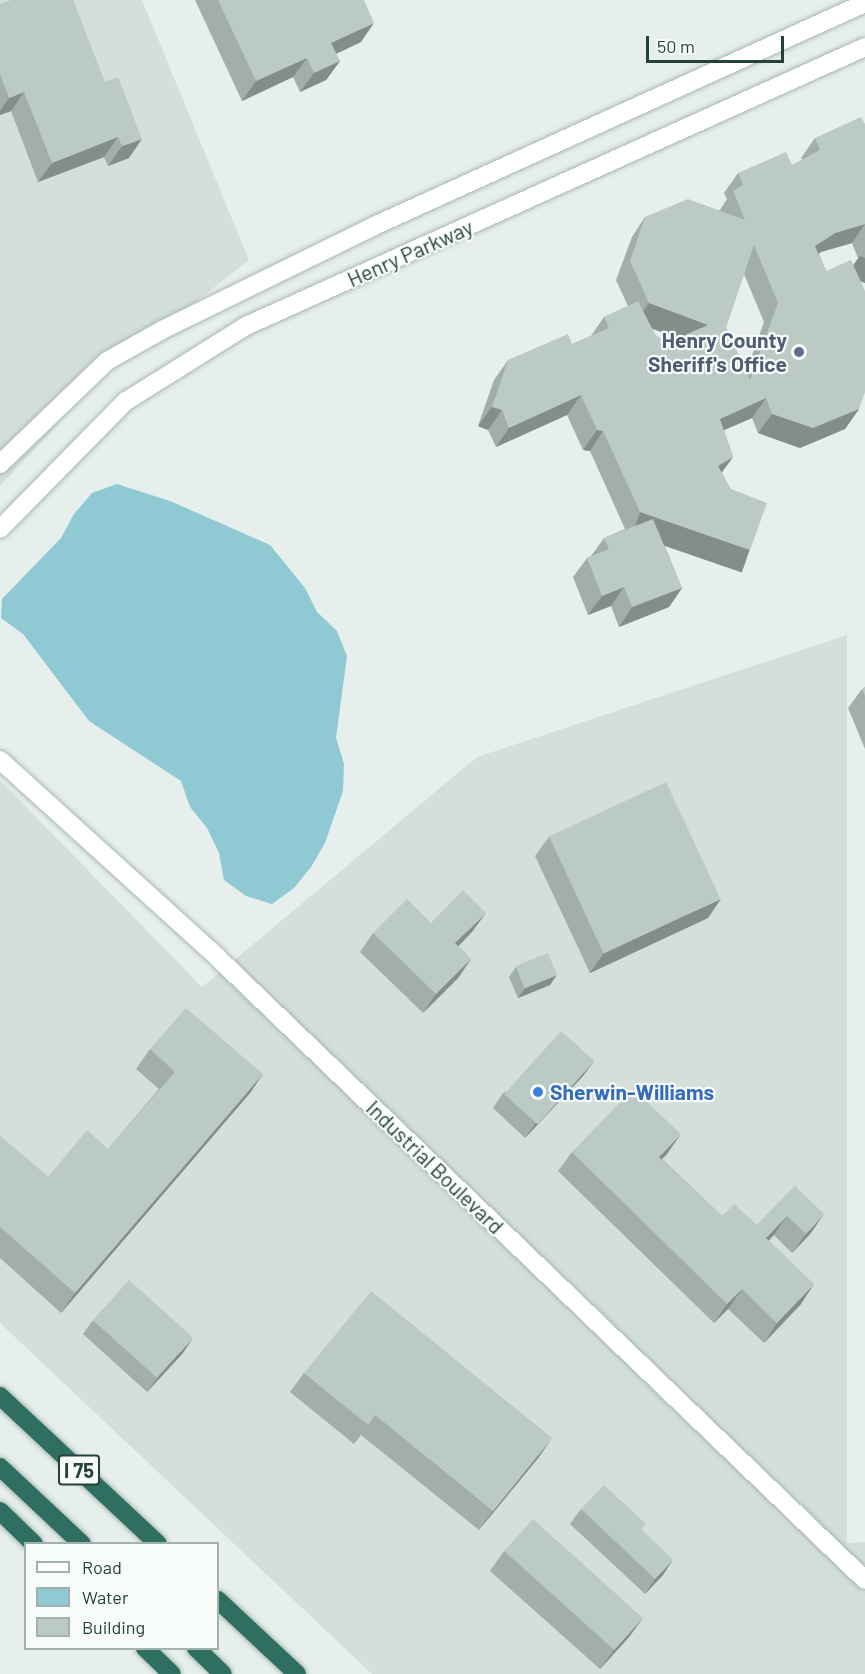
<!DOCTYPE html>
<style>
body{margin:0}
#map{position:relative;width:865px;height:1674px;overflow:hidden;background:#e6efeb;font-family:Barlow,sans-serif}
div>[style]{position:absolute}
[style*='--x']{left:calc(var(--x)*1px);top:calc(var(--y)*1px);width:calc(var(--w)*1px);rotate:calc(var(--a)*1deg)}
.built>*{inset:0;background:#d4dfda}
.water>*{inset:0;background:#8ec9d4}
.roads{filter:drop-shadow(0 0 2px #a8b8b2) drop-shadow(0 0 2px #a8b8b2)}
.tertiary>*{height:18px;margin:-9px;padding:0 9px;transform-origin:9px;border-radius:9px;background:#fff}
.motorway>*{height:18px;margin:-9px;padding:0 9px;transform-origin:9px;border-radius:9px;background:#2f6f62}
.wall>*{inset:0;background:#a1aea9}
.shaded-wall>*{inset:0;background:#838d89;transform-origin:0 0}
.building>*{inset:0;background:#bbcac4;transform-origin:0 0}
.dots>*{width:16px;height:16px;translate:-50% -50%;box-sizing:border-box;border:3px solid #f7fbf9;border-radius:50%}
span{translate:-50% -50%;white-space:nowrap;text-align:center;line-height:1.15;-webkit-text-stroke:4.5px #f7fbf9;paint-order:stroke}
.shield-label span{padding:2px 4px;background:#f7fbf9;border:2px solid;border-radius:4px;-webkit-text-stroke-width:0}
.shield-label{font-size:20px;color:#24423a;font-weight:700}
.street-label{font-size:21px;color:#24423a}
.service-label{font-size:21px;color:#4e5e75;font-weight:700}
.right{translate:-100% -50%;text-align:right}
.shop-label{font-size:21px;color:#366cbe;font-weight:700}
.left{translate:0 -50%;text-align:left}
.legend{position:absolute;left:24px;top:1542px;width:195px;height:108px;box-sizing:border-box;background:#f7fbf9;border:2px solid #a3b1ad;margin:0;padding:8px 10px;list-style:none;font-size:18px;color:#24423a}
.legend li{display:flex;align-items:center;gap:12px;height:30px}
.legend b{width:30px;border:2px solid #a3b1ad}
.scale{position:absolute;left:646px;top:36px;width:138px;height:27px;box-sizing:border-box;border:3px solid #24423a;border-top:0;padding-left:8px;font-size:18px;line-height:21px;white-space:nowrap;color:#24423a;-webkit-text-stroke:4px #f7fbf9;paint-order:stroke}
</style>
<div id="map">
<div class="built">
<i style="clip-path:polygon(0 0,142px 0,249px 260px,103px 375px,0 486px)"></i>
<i style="clip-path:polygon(847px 635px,847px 1543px,865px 1542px,865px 1674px,372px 1674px,0 1323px,0 780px,202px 987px,477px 757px)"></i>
</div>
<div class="water">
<i style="clip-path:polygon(117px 484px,170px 501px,270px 545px,305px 588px,317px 612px,337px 631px,347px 656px,336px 738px,344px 764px,343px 791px,325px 843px,311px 867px,294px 888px,272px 904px,246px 896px,224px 880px,219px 853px,207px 828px,190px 807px,181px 781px,89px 721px,23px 634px,1px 618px,2px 599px,61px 538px,74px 514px,92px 493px)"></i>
</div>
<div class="roads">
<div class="tertiary">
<i style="--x:0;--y:464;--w:149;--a:-43.9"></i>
<i style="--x:107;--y:361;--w:65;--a:-29.3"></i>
<i style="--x:164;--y:329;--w:234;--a:-26.1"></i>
<i style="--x:374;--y:226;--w:539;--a:-24.43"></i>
<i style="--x:0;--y:529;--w:180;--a:-45.5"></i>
<i style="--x:126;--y:401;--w:142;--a:-32"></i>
<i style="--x:246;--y:326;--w:679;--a:-24.26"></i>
<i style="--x:0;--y:760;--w:294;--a:42.2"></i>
<i style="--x:218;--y:958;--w:897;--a:43.87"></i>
</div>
<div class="motorway">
<i style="--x:0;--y:1396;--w:216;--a:43.1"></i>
<i style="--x:0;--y:1467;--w:112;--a:43.2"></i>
<i style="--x:0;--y:1511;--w:47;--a:44.1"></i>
<i style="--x:218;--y:1600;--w:108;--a:43.1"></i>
<i style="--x:145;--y:1648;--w:37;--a:44"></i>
<i style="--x:196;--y:1648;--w:37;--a:44"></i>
</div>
</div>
<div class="wall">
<i style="clip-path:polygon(73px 0,129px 158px,108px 166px,104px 157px,38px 182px,11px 111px,0 115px,0 4px)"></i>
<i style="clip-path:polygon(195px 0,364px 0,361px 42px,336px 54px,340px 61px,326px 80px,300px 92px,293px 77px,242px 101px)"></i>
<i style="clip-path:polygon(evenodd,865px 124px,865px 283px,860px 281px,859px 409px,845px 429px,800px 448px,758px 433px,752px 418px,724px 430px,733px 457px,722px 472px,750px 550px,736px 569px,664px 544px,682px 588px,669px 607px,619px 627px,611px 606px,588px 615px,573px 577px,587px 558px,591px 556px,604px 538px,625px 529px,590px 451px,583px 450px,567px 415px,496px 447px,488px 430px,478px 426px,494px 380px,508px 360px,572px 344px,591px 336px,604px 317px,628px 306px,616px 280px,632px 237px,645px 217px,720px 210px,727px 199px,724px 193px,738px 173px,792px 165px,802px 160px,801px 158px,815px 138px,865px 124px,852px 243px,858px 258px,853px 266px,826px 271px,819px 254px,821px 252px,852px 243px,865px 124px,744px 274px,764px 322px,746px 372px,726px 327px,744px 274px,865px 124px,652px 329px,678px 338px,669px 342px,656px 336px,652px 329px)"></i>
<i style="clip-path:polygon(865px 687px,865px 749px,848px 708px,862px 689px)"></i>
<i style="clip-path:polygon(549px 837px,708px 918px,590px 973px,535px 856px)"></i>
<i style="clip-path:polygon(431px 923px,472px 932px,458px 946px,471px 959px,458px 978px,423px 1013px,360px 952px,373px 933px)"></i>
<i style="clip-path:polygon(516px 967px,550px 985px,518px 998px,509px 977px)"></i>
<i style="clip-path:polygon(150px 1049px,263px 1074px,250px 1093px,61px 1313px,0 1258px,0 1136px,48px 1177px,108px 1149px,159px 1089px,136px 1069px)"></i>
<i style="clip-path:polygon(594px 1061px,583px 1076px,525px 1138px,493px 1108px,503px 1093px)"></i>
<i style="clip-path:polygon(572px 1152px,667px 1154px,662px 1159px,722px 1216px,757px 1225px,795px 1186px,811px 1233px,792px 1253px,774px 1235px,768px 1241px,801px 1304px,764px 1343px,728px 1309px,714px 1323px,558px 1171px)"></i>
<i style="clip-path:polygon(93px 1320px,183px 1353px,147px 1392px,83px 1334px)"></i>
<i style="clip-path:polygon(304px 1373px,539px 1457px,479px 1530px,361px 1435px,354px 1444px,290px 1392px)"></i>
<i style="clip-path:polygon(581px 1509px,642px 1530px,663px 1575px,645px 1594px,570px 1524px)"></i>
<i style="clip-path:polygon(504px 1551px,643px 1618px,629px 1637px,600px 1669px,490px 1571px)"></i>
</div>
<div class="shaded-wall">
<i style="clip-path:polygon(374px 23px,361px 42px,318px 62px,331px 43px)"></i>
<i style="clip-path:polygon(307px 58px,293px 77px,242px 101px,256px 81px)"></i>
<i style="clip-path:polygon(340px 61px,326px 80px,300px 92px,314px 73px)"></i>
<i style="clip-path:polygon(24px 92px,11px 111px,0 115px,0 111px,9px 98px)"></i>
<i style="clip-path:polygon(118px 137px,104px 157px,38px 182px,52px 163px)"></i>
<i style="clip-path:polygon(142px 139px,129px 158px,108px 166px,122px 146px)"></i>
<i style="clip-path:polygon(865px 224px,852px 243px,821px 252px,801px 266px,815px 246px,835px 233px)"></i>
<i style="clip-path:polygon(860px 256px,865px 258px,865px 283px,846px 275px)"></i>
<i style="clip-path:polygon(649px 303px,708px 325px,694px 344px,635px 322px)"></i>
<i style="clip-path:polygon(581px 395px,567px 415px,496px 447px,509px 428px)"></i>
<i style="clip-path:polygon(766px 398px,752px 418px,706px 438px,720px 419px)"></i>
<i style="clip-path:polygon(492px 407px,502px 410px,488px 430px,478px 426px)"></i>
<i style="clip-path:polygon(859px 409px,845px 429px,800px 448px,758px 433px,772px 414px)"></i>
<i style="clip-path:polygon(597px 430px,603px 431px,590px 451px,583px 450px)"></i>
<i style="clip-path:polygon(733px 457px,719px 476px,718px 466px)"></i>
<i style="left:640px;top:512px;width:116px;height:24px;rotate:19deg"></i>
<i style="clip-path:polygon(624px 587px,611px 606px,588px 615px,602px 596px)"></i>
<i style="clip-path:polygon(682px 588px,669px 607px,619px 627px,632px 607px)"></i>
<i style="clip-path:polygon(721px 899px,708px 918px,590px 973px,604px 953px)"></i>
<i style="clip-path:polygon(486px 913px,472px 932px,442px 963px,455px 943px)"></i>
<i style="clip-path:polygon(471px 959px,458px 978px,423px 1013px,436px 994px)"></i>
<i style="clip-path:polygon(557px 975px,550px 985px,518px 998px,525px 988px)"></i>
<i style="clip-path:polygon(594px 1061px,583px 1076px,525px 1138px,536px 1123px)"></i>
<i style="clip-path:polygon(263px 1074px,250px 1093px,61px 1313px,75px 1293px)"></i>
<i style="clip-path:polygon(681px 1134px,667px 1154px,645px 1176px,659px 1157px)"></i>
<i style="clip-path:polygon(824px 1214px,811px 1233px,792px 1253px,806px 1234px)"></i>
<i style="clip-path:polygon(787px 1216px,774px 1235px,752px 1258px,766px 1238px)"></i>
<i style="clip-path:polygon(814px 1284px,801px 1304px,764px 1343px,777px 1323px)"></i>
<i style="clip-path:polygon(742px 1289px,728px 1309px,714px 1323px,727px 1304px)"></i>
<i style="clip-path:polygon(193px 1338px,183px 1353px,147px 1392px,158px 1377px)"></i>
<i style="clip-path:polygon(552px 1438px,539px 1457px,479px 1530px,493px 1511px)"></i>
<i style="clip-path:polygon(673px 1560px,663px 1575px,645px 1594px,655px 1579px)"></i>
<i style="clip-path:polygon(643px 1618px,629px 1637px,600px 1669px,614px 1650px)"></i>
</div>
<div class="building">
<i style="clip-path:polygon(11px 0,73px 0,105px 82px,118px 77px,142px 139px,122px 146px,118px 137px,52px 163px,24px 92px,9px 98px,0 74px,0 4px)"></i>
<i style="clip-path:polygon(218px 0,364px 0,374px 23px,331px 43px,340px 61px,314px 73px,307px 58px,256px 81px)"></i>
<i style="clip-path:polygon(evenodd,861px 117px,865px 124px,865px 224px,835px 233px,815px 246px,826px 271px,851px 260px,865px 291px,865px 392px,859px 409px,813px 428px,772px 414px,766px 398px,720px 419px,733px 457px,718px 466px,731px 489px,767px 503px,750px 550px,640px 512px,603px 431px,597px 430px,581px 395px,509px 428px,502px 410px,492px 407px,508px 360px,568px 334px,572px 344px,609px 328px,604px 317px,638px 301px,656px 336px,669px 342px,708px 325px,649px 303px,630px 261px,645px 217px,688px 199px,745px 220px,733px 191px,743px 185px,738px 173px,786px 152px,792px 165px,820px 150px,815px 138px,861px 117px,754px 245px,778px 303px,750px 380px,726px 327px,754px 245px)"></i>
<i style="clip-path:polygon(653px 519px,682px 588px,632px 607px,624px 587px,602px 596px,587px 558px,609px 549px,604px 538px)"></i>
<i style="clip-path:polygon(865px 687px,865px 696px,862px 689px)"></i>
<i style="left:666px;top:782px;width:129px;height:129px;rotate:65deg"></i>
<i style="clip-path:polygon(463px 890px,486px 913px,455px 943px,471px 959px,436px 994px,373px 933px,407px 899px,431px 923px)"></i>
<i style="left:548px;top:953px;width:24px;height:35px;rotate:68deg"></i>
<i style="clip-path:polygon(186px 1008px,263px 1074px,75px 1293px,0 1227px,0 1136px,48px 1177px,87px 1130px,108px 1149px,175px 1072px,150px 1049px)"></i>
<i style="left:561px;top:1031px;width:45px;height:85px;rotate:42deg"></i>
<i style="clip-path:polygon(633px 1089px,681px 1134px,659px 1157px,722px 1216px,734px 1204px,757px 1225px,795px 1186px,824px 1214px,806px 1234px,787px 1216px,766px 1238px,814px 1284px,777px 1323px,742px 1289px,727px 1304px,572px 1152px)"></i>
<i style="left:129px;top:1280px;width:86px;height:54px;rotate:42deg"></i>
<i style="clip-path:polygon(371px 1291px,552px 1438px,493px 1511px,375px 1415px,368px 1425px,304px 1373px)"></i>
<i style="clip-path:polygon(604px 1485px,646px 1524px,641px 1529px,673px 1560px,655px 1579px,581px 1509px)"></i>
<i style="left:533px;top:1519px;width:148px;height:43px;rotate:42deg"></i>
</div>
<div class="dots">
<i style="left:799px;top:352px;background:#5c6f8a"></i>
<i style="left:538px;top:1092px;background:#3f7fe0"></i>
</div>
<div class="shield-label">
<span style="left:79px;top:1470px">I 75</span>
</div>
<div class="street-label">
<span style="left:410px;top:253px;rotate:-24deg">Henry Parkway</span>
<span style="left:435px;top:1167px;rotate:44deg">Industrial Boulevard</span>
</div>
<div class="service-label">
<span class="right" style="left:787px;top:352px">Henry County<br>Sheriff's Office</span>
</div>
<div class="shop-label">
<span class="left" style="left:550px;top:1092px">Sherwin-Williams</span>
</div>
<ul class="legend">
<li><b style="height:8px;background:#fff"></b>Road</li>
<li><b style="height:16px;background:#8ec9d4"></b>Water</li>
<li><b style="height:16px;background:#bbcac4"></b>Building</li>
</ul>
<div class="scale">50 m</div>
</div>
